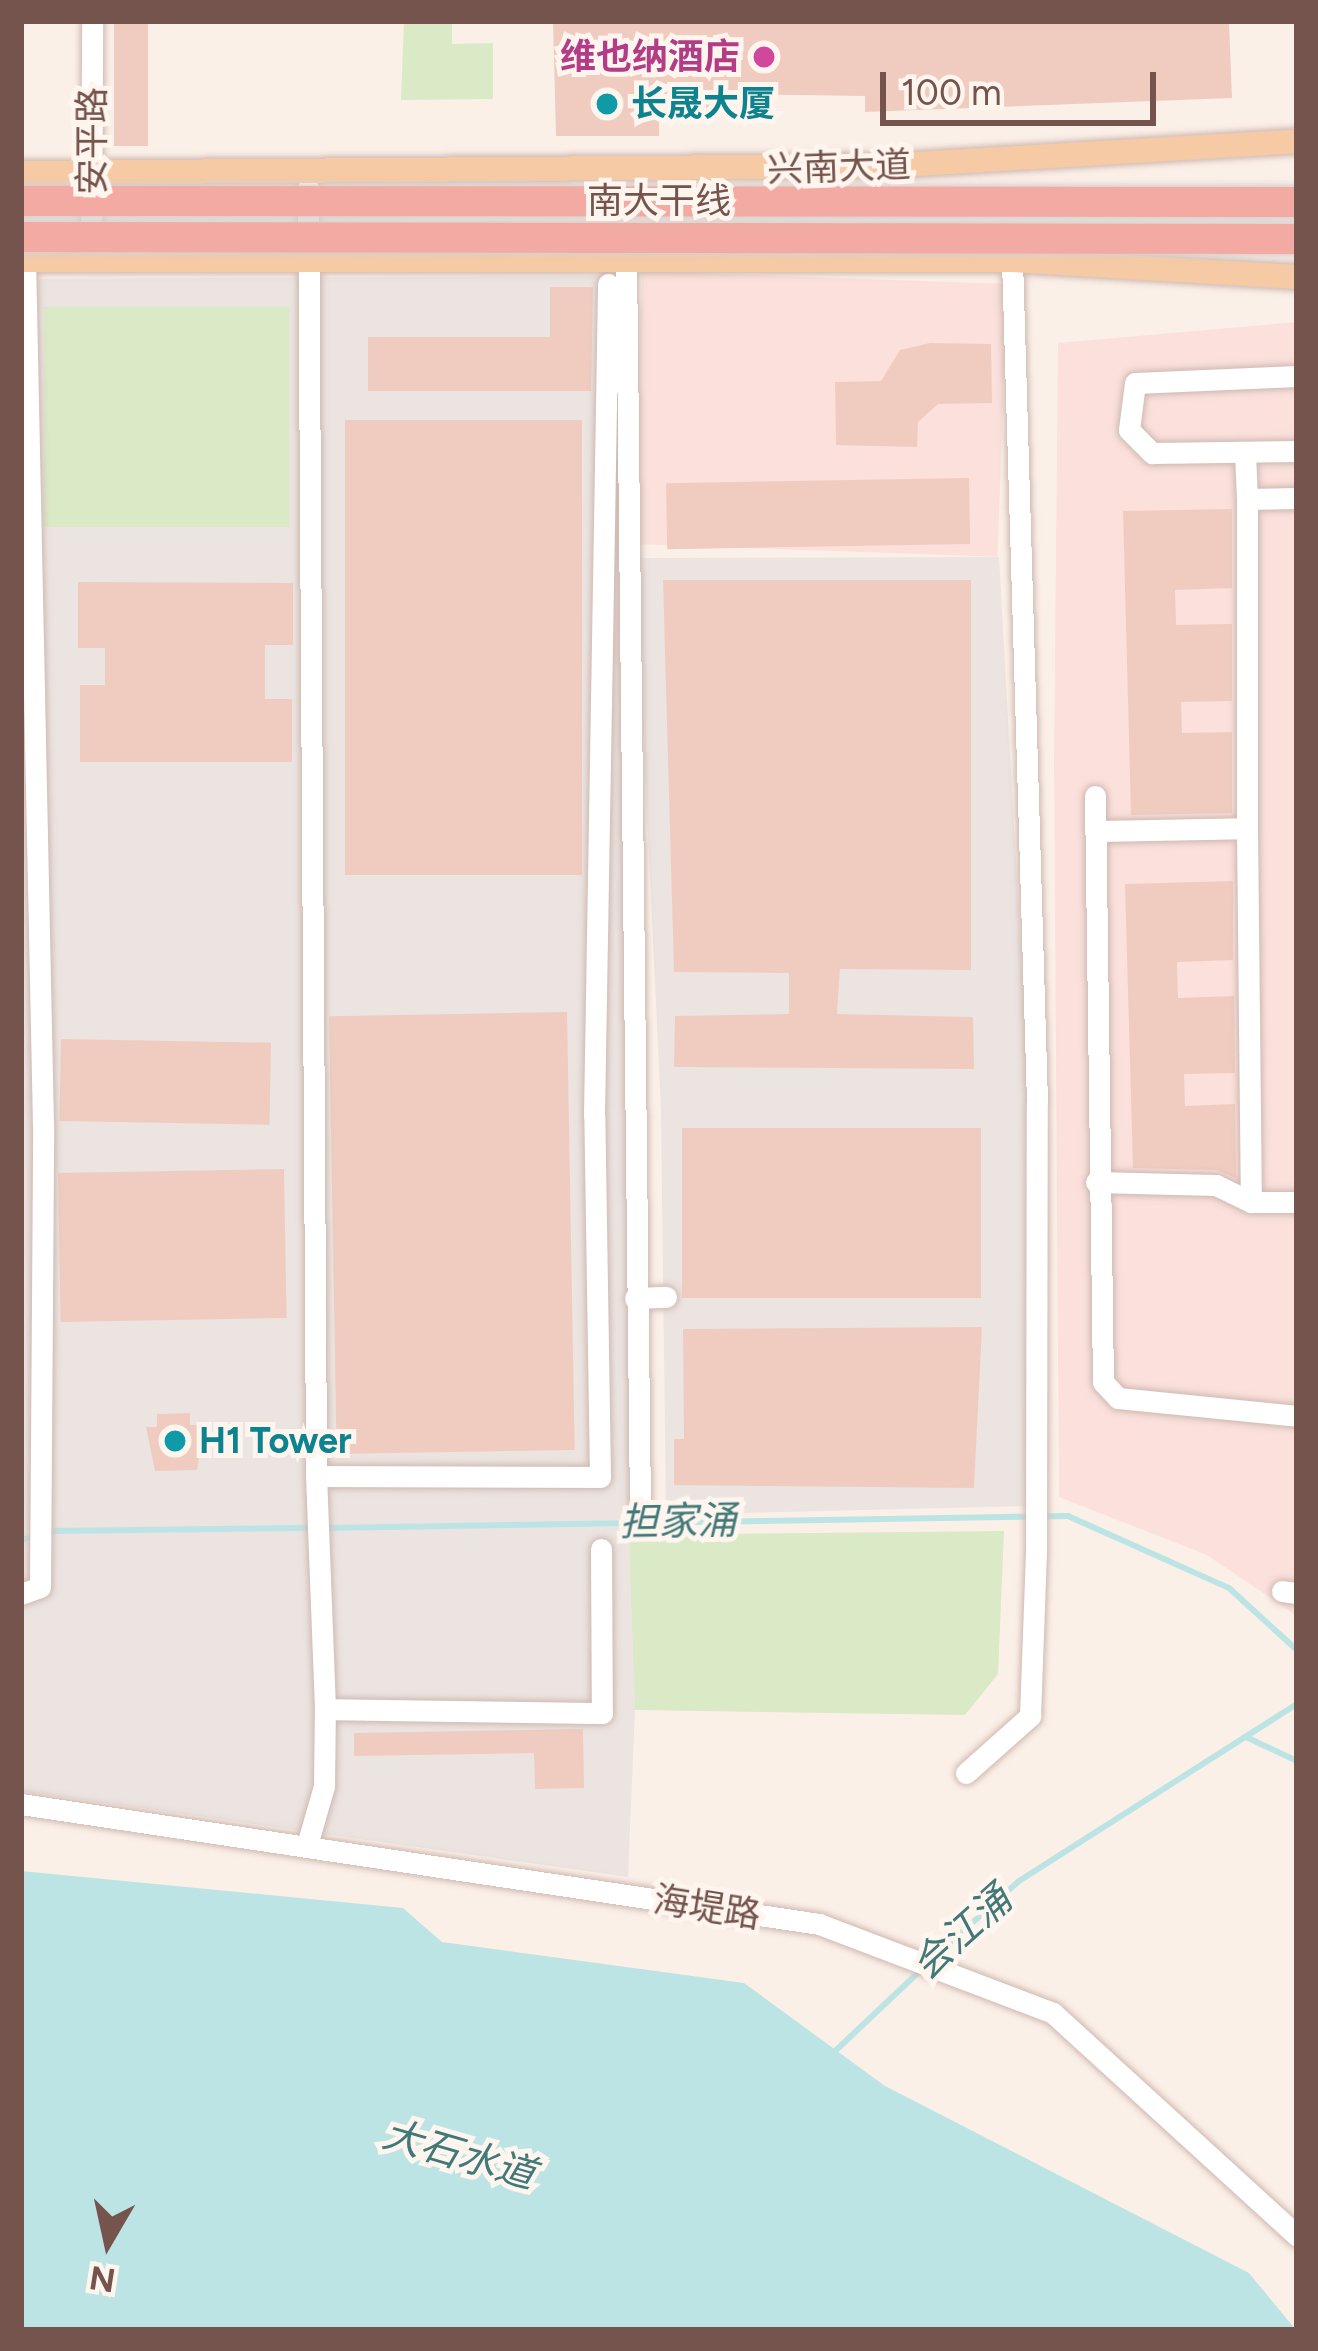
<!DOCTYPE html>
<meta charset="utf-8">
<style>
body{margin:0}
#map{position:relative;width:1318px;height:2351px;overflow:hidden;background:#fbf0e8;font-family:Figtree,"Noto Sans SC",sans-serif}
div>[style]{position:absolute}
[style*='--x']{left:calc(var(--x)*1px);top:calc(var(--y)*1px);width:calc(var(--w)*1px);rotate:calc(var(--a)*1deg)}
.commercial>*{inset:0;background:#fbe0dc;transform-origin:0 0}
.industrial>*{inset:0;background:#ece4e1}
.green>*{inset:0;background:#dae9c6;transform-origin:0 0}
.water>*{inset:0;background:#bde4e4}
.stream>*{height:6px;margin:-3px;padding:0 3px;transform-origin:3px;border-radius:3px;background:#bde4e4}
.building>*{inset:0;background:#f0ccc0;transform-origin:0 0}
.roads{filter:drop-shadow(0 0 3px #cfb9b1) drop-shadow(0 0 3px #cfb9b1)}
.minor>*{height:21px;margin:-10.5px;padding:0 10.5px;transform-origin:10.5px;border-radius:10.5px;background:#fff}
.major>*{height:24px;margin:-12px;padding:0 12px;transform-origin:12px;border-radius:12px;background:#f6caa4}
.bridges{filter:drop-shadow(0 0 3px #d8cfcd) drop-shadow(0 0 3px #d8cfcd)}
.highway-bridge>*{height:30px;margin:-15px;padding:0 15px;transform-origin:15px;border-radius:15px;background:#f2aaa2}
.dots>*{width:33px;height:33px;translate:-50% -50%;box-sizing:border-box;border:6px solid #fef5ee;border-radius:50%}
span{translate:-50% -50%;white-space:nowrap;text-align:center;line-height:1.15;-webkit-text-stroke:10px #fef5ee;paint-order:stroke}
.hotel-label{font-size:36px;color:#b23c85;font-weight:700}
.right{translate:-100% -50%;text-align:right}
.culture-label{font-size:36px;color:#0d838f;font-weight:700}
.left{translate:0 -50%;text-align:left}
.street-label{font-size:36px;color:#74544d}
.water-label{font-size:39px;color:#417878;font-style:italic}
.frame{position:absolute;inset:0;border:24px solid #74544d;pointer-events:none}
.north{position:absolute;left:48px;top:2183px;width:120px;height:120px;-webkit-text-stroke:9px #fef5ee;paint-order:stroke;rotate:189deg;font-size:33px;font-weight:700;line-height:48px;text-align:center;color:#74544d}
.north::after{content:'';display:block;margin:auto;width:42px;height:54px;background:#74544d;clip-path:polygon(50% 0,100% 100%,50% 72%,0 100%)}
.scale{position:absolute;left:880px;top:72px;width:276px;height:54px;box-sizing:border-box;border:6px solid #74544d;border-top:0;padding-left:15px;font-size:36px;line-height:42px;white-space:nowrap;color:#74544d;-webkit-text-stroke:9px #fef5ee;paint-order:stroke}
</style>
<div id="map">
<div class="commercial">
<i style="left:1007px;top:284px;width:273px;height:365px;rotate:92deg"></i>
<i style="clip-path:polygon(1297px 322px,1297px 1616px,1207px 1555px,1059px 1497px,1054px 762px,1058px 343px)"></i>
</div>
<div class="industrial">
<i style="clip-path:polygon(620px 276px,635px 1710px,628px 1877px,21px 1791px,21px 279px)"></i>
<i style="clip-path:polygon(999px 557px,1030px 1112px,1027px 1506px,666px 1515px,661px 1111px,635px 558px)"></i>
</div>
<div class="green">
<i style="clip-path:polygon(404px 21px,452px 21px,452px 44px,493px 43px,493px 99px,401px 100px)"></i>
<i style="left:44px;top:307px;width:245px;height:220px"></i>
<i style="clip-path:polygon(1004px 1531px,998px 1674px,965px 1715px,635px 1710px,629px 1535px)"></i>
</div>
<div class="water">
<i style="clip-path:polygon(21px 1871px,403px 1908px,442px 1942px,744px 1983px,885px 2086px,1249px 2273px,1296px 2330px,21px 2329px)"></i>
</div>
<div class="stream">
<i style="--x:326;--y:1528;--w:742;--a:-0.93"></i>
<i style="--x:1068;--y:1516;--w:176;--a:24.1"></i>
<i style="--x:1229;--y:1588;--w:92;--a:42.4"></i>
<i style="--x:21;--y:1540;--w:31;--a:-17"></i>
<i style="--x:51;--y:1531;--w:262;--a:-0.7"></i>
<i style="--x:1246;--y:1737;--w:56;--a:25.2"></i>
<i style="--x:932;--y:1959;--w:117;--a:-41.9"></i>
<i style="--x:1019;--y:1881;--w:330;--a:-32.5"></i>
<i style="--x:832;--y:2054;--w:125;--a:-43.4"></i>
</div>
<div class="building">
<i style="left:114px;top:21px;width:34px;height:125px"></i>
<i style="clip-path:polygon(553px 21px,1229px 21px,1232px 98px,865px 112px,865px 96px,716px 94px,716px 111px,659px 111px,659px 136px,556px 136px)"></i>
<i style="clip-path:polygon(550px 287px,593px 287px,591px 391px,368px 391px,368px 337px,550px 337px)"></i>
<i style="clip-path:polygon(930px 343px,991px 344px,992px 403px,938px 404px,918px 422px,917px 447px,836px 445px,835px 382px,881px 381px,900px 350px)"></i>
<i style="left:345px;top:420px;width:237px;height:455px"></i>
<i style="left:969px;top:478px;width:66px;height:303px;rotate:89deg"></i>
<i style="clip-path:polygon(1232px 509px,1232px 588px,1175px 590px,1176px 625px,1232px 624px,1232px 701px,1181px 702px,1182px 733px,1232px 732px,1232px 813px,1131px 815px,1123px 511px)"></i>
<i style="clip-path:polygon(663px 580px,971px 580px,971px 970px,840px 969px,837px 1014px,973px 1017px,974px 1069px,674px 1067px,675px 1016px,789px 1014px,789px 973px,674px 972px)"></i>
<i style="clip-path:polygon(78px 582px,293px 583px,293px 645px,265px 645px,265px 699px,292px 699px,292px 762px,80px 762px,80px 685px,105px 685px,105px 648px,78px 648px)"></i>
<i style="clip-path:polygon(1233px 881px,1233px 960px,1177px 962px,1178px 998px,1234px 996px,1235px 1073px,1184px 1074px,1185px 1106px,1235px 1104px,1236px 1178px,1216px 1170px,1133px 1168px,1125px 884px)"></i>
<i style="left:567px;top:1012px;width:438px;height:238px;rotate:89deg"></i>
<i style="left:61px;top:1039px;width:210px;height:82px;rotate:1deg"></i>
<i style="left:981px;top:1128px;width:170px;height:299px;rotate:90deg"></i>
<i style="left:284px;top:1169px;width:149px;height:226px;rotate:89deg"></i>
<i style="clip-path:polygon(982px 1327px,974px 1488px,674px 1485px,674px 1439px,684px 1439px,683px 1329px)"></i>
<i style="clip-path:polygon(190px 1413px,190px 1425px,204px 1425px,197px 1470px,155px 1471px,146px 1427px,157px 1427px,157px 1414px)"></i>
<i style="clip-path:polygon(583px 1729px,584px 1788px,535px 1789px,534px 1753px,354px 1756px,354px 1733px)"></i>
</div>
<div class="roads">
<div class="minor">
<i style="--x:308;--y:188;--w:1288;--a:89.64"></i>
<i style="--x:91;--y:248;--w:227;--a:-89.7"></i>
<i style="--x:626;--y:257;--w:1249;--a:89.36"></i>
<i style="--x:1297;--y:376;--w:162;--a:177.5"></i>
<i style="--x:1135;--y:383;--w:47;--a:97.3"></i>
<i style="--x:1129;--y:430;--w:33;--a:45"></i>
<i style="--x:1152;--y:453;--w:145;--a:-0.8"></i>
<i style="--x:1245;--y:452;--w:47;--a:87.6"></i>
<i style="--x:1095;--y:796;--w:586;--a:89.22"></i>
<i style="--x:1103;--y:1382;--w:22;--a:47"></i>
<i style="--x:1118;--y:1398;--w:180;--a:5.7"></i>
<i style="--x:1247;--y:828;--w:374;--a:89.4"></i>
<i style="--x:1251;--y:1202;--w:46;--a:0"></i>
<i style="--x:1096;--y:831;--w:151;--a:-1.1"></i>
<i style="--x:1247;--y:828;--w:329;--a:-90"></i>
<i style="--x:1247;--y:499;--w:50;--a:-1.1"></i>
<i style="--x:1096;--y:1182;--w:120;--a:1.4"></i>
<i style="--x:1216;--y:1185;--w:39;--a:26"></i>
<i style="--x:635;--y:1298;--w:31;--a:-2"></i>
<i style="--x:601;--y:1549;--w:164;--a:89.7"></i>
<i style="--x:602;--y:1713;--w:277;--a:-179.2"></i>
<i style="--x:325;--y:1709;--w:233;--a:-92.2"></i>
<i style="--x:316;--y:1476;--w:284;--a:0.2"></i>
<i style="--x:600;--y:1477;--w:362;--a:-90.9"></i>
<i style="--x:594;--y:1115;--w:831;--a:-89.03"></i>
<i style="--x:1282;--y:1591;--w:15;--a:8"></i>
<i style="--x:21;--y:1594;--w:20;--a:-20"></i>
<i style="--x:40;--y:1587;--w:462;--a:-89.6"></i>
<i style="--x:43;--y:1125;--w:865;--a:-91.19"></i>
<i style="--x:966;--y:1773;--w:86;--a:-41.7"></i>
<i style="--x:1030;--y:1716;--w:167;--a:-87.9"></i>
<i style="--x:1036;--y:1549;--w:447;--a:-89.9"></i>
<i style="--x:1037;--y:1102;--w:842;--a:-91.7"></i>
<i style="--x:21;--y:1804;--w:807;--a:8.55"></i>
<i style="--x:819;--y:1924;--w:250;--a:20.8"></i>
<i style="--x:1053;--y:2013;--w:331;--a:42.4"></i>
<i style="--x:307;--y:1845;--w:61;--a:-73.9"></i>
<i style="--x:324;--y:1786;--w:77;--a:-89.3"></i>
</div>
<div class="major">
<i style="--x:21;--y:173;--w:861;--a:-0.47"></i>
<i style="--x:882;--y:166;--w:416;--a:-3.4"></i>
<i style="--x:21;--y:260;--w:991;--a:0"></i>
<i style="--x:1012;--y:260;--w:286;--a:3.4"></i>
</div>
</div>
<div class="bridges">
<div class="highway-bridge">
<i style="--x:21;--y:201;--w:1276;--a:0.04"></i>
<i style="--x:21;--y:237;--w:1276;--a:0.09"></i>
</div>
</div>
<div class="dots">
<i style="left:764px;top:57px;background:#d1479c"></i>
<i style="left:607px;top:104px;background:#0f9aa8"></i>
<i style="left:175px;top:1441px;background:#0f9aa8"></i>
</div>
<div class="hotel-label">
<span class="right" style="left:740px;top:57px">维也纳酒店</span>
</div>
<div class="culture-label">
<span class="left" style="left:631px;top:104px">长晟大厦</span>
<span class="left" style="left:199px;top:1441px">H1 Tower</span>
</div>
<div class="street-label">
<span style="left:92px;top:141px;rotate:-90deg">安平路</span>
<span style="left:839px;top:167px;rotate:-2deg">兴南大道</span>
<span style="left:659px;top:201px">南大干线</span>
<span style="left:707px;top:1907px;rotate:9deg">海堤路</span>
</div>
<div class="water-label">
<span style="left:678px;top:1522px;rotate:-1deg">担家涌</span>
<span style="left:962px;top:1933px;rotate:-42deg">会江涌</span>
<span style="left:459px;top:2155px;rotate:16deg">大石水道</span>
</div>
<div class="frame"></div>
<div class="north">N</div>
<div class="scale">100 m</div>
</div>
